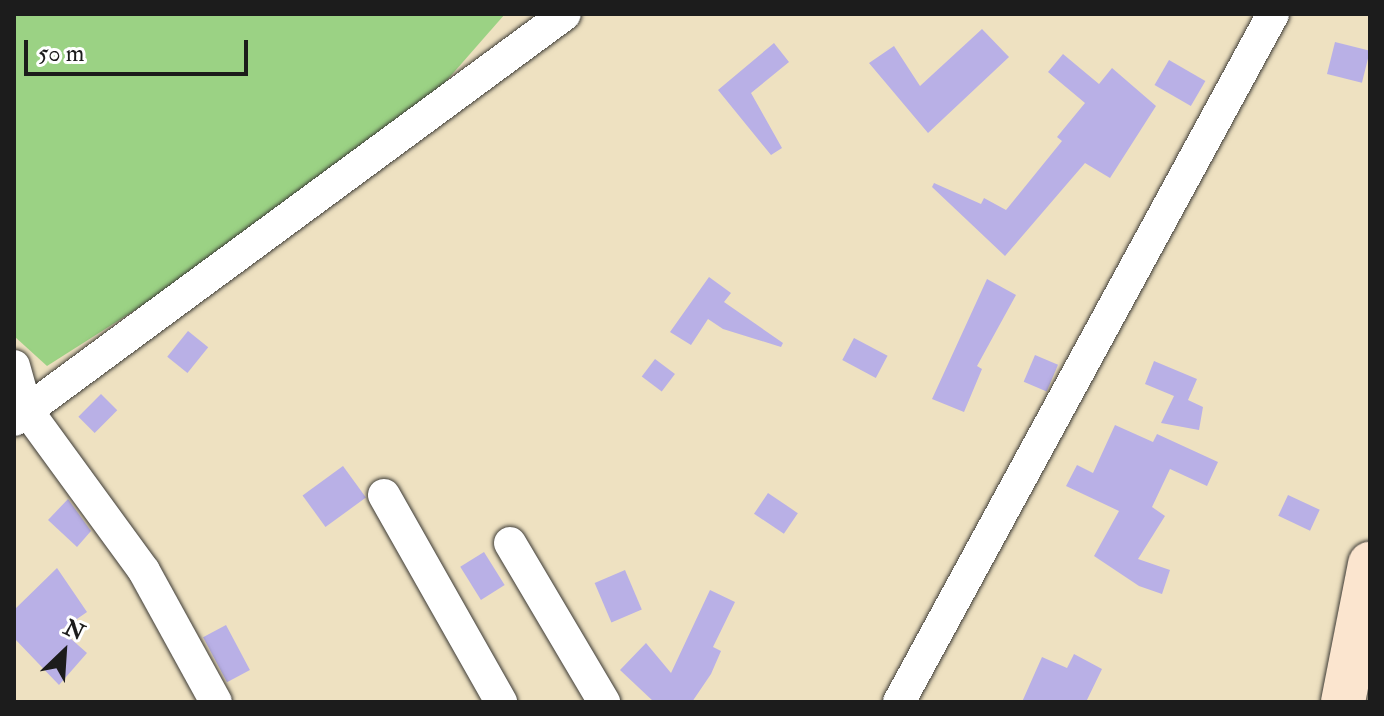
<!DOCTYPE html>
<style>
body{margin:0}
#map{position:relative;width:1384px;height:716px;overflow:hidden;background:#eee1c1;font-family:"IM FELL Double Pica",serif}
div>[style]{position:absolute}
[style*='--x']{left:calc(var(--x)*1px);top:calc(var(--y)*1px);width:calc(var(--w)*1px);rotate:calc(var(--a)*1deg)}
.green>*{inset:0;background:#9bd284}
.building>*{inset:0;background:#b9b0e6;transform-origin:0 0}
.roads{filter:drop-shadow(0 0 2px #3c3a35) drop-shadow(0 0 2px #3c3a35)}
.minor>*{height:32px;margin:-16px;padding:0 16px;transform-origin:16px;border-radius:16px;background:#fff}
.secondary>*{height:44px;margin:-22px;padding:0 22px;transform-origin:22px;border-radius:22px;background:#fbe5cf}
span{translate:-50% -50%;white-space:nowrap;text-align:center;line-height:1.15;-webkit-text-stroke:6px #fff;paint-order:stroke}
.frame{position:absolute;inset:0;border:16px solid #1c1c1c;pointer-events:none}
.north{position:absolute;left:24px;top:612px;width:80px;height:80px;-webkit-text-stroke:6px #fff;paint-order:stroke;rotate:25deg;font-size:22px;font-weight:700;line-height:32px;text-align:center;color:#1c1c1c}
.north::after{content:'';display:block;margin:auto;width:28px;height:36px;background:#1c1c1c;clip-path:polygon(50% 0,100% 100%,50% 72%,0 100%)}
.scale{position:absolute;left:24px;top:40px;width:224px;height:36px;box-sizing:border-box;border:4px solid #1c1c1c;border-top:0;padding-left:10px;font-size:24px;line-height:28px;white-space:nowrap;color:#1c1c1c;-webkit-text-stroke:6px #fff;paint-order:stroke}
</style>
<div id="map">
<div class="green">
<i style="clip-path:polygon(14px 14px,505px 14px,384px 152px,47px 366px,14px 336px)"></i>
</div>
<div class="building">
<i style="clip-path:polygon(982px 29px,1009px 57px,928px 133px,869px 63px,894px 46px,920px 86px)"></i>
<i style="left:1335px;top:42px;width:36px;height:33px;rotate:14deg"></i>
<i style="clip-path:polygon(774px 43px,789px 62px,751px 93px,782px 148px,771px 155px,718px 90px)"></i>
<i style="clip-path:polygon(1063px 54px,1099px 84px,1112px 68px,1156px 106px,1110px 178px,1085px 163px,1005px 256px,932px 187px,934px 183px,981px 204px,984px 198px,1006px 210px,1062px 141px,1057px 137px,1085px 103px,1048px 72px)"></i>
<i style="left:1169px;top:60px;width:42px;height:29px;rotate:30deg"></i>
<i style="clip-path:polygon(709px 277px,731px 293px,724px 302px,783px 343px,781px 347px,723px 329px,708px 319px,691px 345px,670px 332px)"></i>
<i style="clip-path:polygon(987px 279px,1016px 295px,977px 366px,982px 369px,964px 412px,932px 399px)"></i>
<i style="left:188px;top:331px;width:26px;height:33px;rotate:39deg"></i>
<i style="left:854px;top:338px;width:38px;height:25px;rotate:28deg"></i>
<i style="left:1035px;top:355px;width:25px;height:29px;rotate:23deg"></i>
<i style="left:655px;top:359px;width:25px;height:22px;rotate:37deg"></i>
<i style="clip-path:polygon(1154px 361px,1197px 379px,1188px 400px,1203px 407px,1199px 430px,1161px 423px,1174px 396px,1145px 384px)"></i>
<i style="left:101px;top:394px;width:23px;height:32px;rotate:45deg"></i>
<i style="clip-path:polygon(1115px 425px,1153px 442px,1157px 434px,1218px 462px,1207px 486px,1170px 469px,1152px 507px,1165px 516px,1138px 559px,1170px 570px,1162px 594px,1139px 586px,1094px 556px,1119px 511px,1066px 486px,1077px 465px,1093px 473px)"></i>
<i style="left:343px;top:466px;width:39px;height:50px;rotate:54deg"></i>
<i style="left:768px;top:493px;width:36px;height:25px;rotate:34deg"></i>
<i style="left:1288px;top:495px;width:35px;height:23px;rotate:25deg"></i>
<i style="clip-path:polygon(68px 499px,91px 531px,77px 547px,48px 520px)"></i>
<i style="left:484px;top:552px;width:39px;height:28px;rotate:58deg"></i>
<i style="clip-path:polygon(57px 568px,87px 612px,61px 630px,87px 653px,59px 685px,14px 638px,14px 610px)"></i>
<i style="left:625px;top:570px;width:43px;height:33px;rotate:67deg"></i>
<i style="clip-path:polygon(710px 590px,735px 602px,713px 647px,721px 651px,711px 674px,692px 702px,654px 702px,620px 670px,646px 643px,671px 673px)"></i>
<i style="left:226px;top:625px;width:51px;height:26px;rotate:62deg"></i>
<i style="clip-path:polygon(1074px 654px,1102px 669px,1086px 702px,1022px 702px,1042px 657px,1067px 668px)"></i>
</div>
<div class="roads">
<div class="minor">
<i style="--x:14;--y:366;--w:45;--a:74.4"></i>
<i style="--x:26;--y:409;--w:200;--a:53.9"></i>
<i style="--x:144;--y:571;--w:149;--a:61.2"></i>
<i style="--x:14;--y:420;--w:684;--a:-36.38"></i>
<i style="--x:384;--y:495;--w:238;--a:60.5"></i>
<i style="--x:510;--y:543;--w:185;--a:59.4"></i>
<i style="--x:899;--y:702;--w:783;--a:-61.47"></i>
</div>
<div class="secondary">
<i style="--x:1343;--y:702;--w:141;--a:-78.9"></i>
</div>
</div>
<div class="frame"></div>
<div class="north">N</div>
<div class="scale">50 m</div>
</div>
